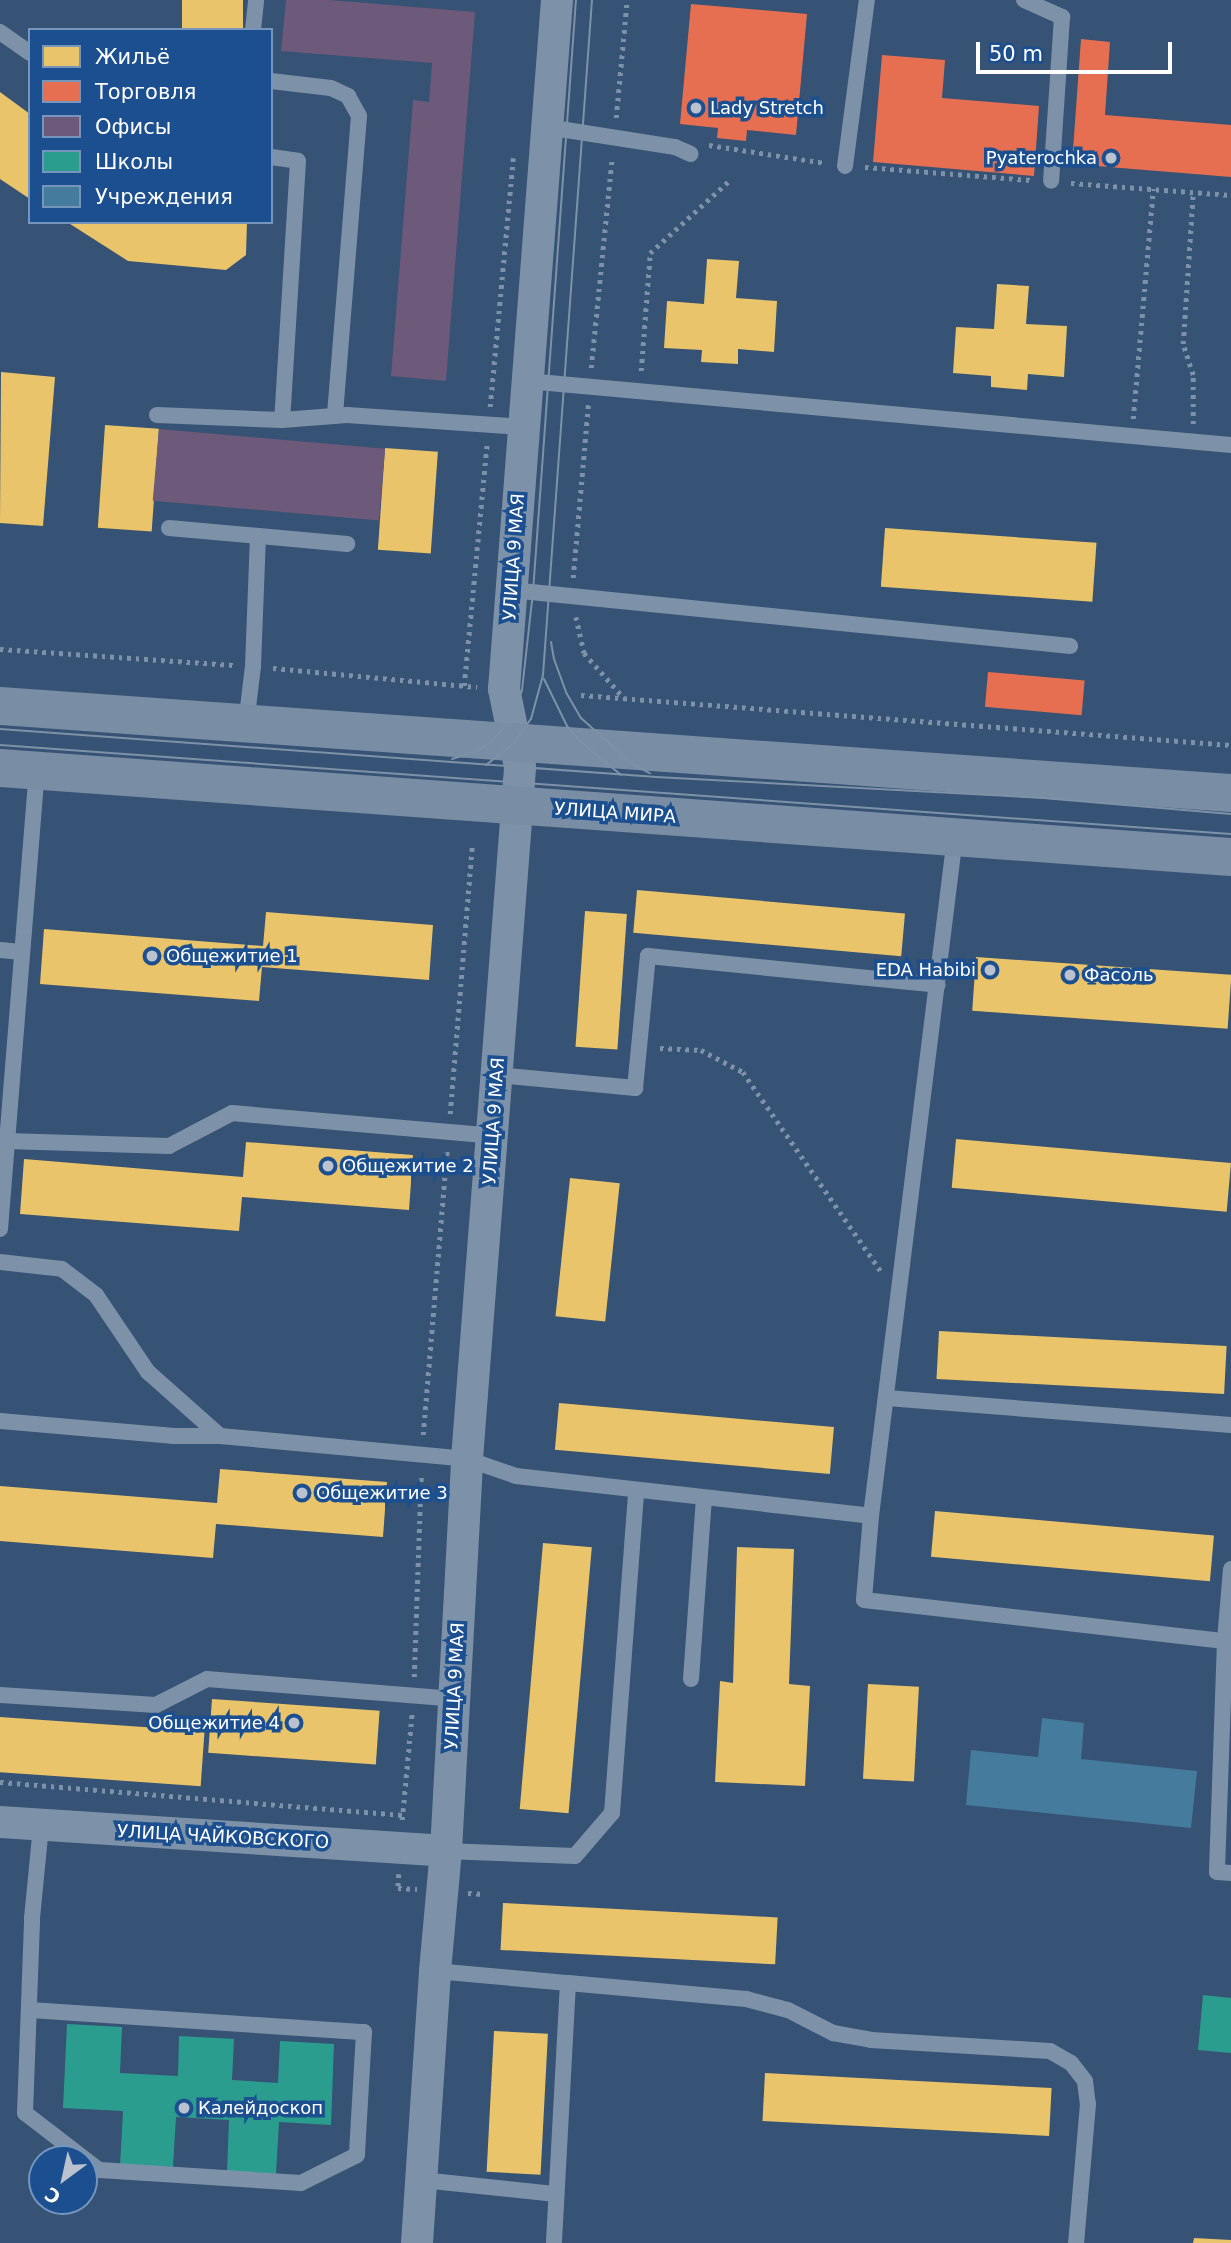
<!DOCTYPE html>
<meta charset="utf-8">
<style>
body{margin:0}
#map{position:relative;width:1231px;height:2243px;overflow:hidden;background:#365274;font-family:"DejaVu Sans",sans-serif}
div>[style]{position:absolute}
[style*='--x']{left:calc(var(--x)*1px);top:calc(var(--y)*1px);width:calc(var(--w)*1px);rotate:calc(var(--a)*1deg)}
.homes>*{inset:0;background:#e9c46a;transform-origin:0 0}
.shops>*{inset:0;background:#e76f51;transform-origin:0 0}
.offices>*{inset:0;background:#6d597a;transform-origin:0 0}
.schools>*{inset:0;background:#2a9d8f}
.public>*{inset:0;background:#457b9d}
.path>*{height:4.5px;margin-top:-2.25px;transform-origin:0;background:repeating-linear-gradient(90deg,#7d92a8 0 3.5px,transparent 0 8.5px)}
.service>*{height:16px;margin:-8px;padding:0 8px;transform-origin:8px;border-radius:8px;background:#7d92a8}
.minor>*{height:32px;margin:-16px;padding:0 16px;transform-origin:16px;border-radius:16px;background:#7d92a8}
.secondary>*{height:38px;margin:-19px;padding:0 19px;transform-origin:19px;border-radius:19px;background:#798da4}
.tram>*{height:2px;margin:-1px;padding:0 1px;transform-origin:1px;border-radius:1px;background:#7e92a7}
.dots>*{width:19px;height:19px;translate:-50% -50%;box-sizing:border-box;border:4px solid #1b4f8f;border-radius:50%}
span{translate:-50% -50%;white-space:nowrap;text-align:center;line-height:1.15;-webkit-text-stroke:7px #1b4f8f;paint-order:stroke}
.poi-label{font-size:18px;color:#fff}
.left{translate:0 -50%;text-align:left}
.right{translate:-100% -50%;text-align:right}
.street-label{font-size:18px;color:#fff}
.legend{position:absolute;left:28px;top:28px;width:245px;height:196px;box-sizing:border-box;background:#1b4f8f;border:2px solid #7695bc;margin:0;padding:9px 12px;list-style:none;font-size:21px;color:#fff}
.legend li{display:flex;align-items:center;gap:14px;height:35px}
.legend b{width:35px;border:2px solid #7695bc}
.north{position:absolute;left:28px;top:2145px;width:70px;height:70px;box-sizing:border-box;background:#1b4f8f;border:2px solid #7695bc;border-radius:50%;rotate:213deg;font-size:19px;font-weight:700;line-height:28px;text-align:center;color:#fff}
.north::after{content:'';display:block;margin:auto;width:24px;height:32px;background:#b9c2ce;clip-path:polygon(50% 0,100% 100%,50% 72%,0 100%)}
.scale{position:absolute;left:976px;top:42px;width:196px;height:32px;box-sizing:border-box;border:4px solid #fff;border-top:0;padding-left:9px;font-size:21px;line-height:24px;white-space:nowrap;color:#fff;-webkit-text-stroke:5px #1b4f8f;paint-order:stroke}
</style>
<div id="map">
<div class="homes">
<i style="left:182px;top:0;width:61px;height:30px"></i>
<i style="clip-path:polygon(0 92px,30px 114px,30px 199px,0 179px)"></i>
<i style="clip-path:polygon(67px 222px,247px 222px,246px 255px,226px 270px,128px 261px)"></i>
<i style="clip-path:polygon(707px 259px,739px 261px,736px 298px,777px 301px,774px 352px,738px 349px,738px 364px,701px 362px,702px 350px,664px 348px,667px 301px,704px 304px)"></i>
<i style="clip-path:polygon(997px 284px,1029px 286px,1026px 324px,1067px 326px,1064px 377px,1028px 374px,1027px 390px,991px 387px,991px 376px,953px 373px,956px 327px,994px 329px)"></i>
<i style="clip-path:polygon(1px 372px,55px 377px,43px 526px,0 523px)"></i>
<i style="left:105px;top:425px;width:54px;height:103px;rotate:4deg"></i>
<i style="left:385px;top:448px;width:53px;height:102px;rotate:4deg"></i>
<i style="left:885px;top:528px;width:212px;height:59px;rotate:4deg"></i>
<i style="left:637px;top:890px;width:269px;height:43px;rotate:5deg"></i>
<i style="left:585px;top:911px;width:42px;height:136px;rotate:4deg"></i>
<i style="clip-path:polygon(266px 912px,433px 925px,429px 980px,262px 967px,259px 1001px,40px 984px,44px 929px,263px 946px)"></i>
<i style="left:976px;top:957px;width:256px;height:54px;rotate:4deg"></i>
<i style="left:956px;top:1139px;width:276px;height:49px;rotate:5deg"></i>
<i style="clip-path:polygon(246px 1142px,413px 1155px,409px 1210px,242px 1197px,239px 1231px,20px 1214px,24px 1159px,243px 1177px)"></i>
<i style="left:570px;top:1178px;width:50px;height:139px;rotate:6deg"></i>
<i style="left:939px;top:1331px;width:288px;height:48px;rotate:3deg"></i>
<i style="left:559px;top:1403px;width:276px;height:47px;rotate:5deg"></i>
<i style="clip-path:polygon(220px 1469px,387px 1482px,383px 1537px,216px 1524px,213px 1558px,0 1541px,0 1486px,217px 1503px)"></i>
<i style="left:935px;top:1511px;width:280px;height:46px;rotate:5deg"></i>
<i style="left:543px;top:1543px;width:49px;height:267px;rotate:5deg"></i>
<i style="clip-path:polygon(737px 1547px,794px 1549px,789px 1684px,810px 1686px,805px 1786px,715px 1782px,720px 1681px,733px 1683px)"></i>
<i style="left:868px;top:1684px;width:51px;height:95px;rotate:3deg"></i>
<i style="left:212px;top:1699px;width:168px;height:54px;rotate:4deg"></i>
<i style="left:0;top:1717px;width:205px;height:55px;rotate:4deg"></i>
<i style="left:503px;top:1903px;width:275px;height:47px;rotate:3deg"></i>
<i style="left:494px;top:2031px;width:54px;height:141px;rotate:3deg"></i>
<i style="left:765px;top:2073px;width:287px;height:48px;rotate:3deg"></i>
<i style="clip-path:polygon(1194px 2238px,1231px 2240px,1231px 2243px,1193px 2243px)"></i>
</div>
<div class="shops">
<i style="clip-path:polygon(691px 4px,807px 14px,796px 135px,747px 130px,746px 141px,717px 138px,718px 128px,680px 124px)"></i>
<i style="clip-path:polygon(1081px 39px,1110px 42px,1105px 115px,1231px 125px,1231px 177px,1072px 164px)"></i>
<i style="clip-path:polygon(882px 55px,945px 60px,942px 98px,1039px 106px,1034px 176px,873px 162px)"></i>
<i style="left:988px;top:672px;width:97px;height:35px;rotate:5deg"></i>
</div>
<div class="offices">
<i style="clip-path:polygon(286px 0,329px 0,475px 12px,446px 381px,391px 376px,413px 100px,429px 102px,432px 63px,281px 51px)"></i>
<i style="left:159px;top:429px;width:227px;height:72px;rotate:5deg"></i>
</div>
<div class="schools">
<i style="clip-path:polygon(1203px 1995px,1231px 1998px,1231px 2053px,1198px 2050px)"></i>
<i style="clip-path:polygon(67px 2024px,122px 2027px,120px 2073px,178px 2076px,179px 2036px,234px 2039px,232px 2080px,278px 2083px,280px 2041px,334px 2044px,331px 2125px,279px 2122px,276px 2174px,227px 2171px,229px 2120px,176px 2117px,173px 2167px,120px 2165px,123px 2111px,63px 2108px)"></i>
</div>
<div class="public">
<i style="clip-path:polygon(1042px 1718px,1084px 1723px,1081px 1759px,1197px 1771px,1191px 1828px,966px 1805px,971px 1750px,1038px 1757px)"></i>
</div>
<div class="path">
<i style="--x:616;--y:118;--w:119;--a:-84.7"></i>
<i style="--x:709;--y:145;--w:117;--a:8.8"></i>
<i style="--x:865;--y:167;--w:167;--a:4.5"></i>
<i style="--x:1071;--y:183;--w:160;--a:4.3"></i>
<i style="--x:591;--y:368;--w:211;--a:-84.3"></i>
<i style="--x:641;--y:371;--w:118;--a:-85.6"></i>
<i style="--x:650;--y:253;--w:108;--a:-42.4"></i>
<i style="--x:490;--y:407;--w:250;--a:-84.7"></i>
<i style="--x:1133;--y:419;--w:231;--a:-85"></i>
<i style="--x:1193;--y:424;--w:49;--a:-90"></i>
<i style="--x:1193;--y:375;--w:33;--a:-108"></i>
<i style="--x:1183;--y:344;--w:152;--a:-86.2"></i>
<i style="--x:573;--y:578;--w:174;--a:-85"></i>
<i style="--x:576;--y:617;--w:37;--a:77"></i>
<i style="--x:584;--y:653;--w:60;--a:48.4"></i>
<i style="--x:0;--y:649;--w:234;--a:3.9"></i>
<i style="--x:273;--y:668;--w:205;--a:5.3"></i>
<i style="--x:464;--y:686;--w:244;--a:-84.6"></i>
<i style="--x:581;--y:695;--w:652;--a:4.4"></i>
<i style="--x:660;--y:1048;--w:41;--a:2.8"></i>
<i style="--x:701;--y:1050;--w:47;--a:27.6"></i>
<i style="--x:743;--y:1072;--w:242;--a:55.3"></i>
<i style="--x:450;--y:1114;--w:268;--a:-85.3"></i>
<i style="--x:423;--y:1435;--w:285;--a:-85.2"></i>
<i style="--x:414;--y:1677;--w:202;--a:-88"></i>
<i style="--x:0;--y:1782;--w:404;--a:4.7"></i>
<i style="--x:402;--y:1820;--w:107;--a:-84.7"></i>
<i style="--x:399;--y:1874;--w:14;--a:94"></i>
<i style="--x:398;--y:1888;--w:19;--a:3"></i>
<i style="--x:468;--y:1893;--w:15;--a:4"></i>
</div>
<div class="service">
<i style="--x:1024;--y:0;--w:42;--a:24.1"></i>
<i style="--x:1062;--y:17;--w:164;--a:93.8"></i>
<i style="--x:253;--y:30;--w:30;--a:-84"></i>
<i style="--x:0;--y:32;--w:37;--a:35"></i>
<i style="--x:271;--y:81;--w:60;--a:6.7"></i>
<i style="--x:331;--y:88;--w:19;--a:25"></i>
<i style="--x:348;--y:96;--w:23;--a:61"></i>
<i style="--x:359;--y:116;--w:301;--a:94.6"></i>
<i style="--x:547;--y:127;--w:130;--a:8.9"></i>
<i style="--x:675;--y:147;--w:17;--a:24"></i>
<i style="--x:271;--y:157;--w:27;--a:8"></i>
<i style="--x:298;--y:161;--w:259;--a:93.5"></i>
<i style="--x:282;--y:420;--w:65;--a:-4.4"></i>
<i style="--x:347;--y:415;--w:177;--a:3.9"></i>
<i style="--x:845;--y:166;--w:167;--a:-82.5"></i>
<i style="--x:527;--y:381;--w:707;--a:5.19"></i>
<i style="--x:157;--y:415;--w:125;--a:2.3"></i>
<i style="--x:169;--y:528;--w:179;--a:5.1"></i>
<i style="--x:511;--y:590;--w:562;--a:5.72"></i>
<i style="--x:246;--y:724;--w:58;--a:-83.1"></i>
<i style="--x:253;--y:666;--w:129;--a:-87.8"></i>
<i style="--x:0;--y:950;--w:22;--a:5"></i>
<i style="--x:498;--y:1075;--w:138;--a:5.4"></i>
<i style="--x:635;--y:1088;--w:133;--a:-84.4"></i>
<i style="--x:648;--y:956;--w:291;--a:5.7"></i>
<i style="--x:7;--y:1141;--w:162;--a:1.8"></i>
<i style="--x:169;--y:1146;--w:71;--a:-27.6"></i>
<i style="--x:232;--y:1113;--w:262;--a:5"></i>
<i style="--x:0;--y:1229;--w:459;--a:-85.4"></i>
<i style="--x:0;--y:1262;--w:62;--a:6.4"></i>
<i style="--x:62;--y:1269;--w:43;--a:37.4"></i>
<i style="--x:96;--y:1295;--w:93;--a:56"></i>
<i style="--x:148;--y:1372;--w:96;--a:41.6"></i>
<i style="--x:887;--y:1398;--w:345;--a:4.5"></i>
<i style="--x:0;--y:1421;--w:175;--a:4.9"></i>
<i style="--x:174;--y:1436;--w:46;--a:0"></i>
<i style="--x:220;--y:1436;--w:248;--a:5.3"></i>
<i style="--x:467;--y:1459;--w:52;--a:19.1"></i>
<i style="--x:516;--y:1476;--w:357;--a:6.4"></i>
<i style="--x:871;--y:1516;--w:684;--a:-82.95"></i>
<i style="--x:871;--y:1516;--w:84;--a:94.8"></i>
<i style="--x:864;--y:1600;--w:363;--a:6.5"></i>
<i style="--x:1231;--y:1569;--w:72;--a:94.8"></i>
<i style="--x:1225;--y:1641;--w:231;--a:92"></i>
<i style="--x:1217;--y:1872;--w:14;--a:4"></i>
<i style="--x:691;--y:1679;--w:181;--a:-85.9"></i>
<i style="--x:0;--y:1695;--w:156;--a:3.7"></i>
<i style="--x:156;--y:1705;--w:57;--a:-27"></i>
<i style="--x:207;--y:1679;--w:248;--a:4.6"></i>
<i style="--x:446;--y:1851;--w:129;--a:2.2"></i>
<i style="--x:575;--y:1856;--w:57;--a:-49.3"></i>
<i style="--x:612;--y:1813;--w:323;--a:-85.7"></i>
<i style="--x:435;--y:1971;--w:134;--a:5.2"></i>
<i style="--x:568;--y:1983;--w:260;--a:93.1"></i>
<i style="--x:568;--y:1983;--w:179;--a:5.1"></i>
<i style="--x:746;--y:1999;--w:43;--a:14.7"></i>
<i style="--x:788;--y:2010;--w:51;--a:27.1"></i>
<i style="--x:833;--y:2033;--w:39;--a:10"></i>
<i style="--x:871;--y:2040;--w:179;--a:3.5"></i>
<i style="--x:1050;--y:2051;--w:24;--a:30"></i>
<i style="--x:1071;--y:2063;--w:23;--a:52"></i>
<i style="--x:1085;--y:2081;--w:23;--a:83"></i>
<i style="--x:1088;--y:2104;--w:140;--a:94.9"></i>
<i style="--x:30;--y:2010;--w:335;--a:3.8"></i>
<i style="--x:364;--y:2032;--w:123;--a:93.3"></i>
<i style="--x:357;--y:2155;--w:63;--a:153.4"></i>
<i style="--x:301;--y:2183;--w:202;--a:-176.3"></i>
<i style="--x:99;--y:2170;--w:93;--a:-142.4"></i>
<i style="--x:25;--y:2113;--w:195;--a:-87.9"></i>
<i style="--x:32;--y:1918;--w:92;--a:-84.4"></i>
<i style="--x:422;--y:2180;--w:135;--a:6"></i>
</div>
<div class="minor">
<i style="--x:0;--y:1822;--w:447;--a:3.7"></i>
<i style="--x:417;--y:2243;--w:273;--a:-86.2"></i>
<i style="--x:435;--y:1971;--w:121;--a:-84.8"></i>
<i style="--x:446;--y:1851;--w:393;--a:-86.9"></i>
<i style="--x:467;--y:1459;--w:679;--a:-85.61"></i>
<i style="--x:519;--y:782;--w:15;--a:-86"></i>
<i style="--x:520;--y:767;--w:80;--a:-101.6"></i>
<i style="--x:504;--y:689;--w:691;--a:-85.6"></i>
</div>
<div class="secondary">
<i style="--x:0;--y:706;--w:1234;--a:4.04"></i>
<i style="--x:0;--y:768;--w:1234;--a:4.14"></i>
</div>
<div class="tram">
<i style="--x:551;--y:642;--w:17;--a:80"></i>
<i style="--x:554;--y:659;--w:37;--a:70"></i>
<i style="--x:567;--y:694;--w:28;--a:60"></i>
<i style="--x:581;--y:718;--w:69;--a:42"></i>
<i style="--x:632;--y:764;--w:20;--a:27"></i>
<i style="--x:544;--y:679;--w:52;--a:63.9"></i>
<i style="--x:567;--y:726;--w:20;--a:49"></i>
<i style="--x:580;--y:741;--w:53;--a:39.7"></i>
<i style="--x:0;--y:729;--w:658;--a:4.18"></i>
<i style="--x:656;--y:777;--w:388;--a:3.1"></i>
<i style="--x:1043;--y:798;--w:189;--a:4.9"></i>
<i style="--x:0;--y:745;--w:1234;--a:4.14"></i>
<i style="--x:452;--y:759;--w:26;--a:-18"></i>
<i style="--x:477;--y:751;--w:18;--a:-34"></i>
<i style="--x:492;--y:741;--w:28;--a:-49"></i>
<i style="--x:510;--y:720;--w:32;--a:-68"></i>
<i style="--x:522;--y:690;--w:99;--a:-83.6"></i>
<i style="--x:533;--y:592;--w:594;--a:-85.85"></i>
<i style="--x:486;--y:765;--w:36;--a:-38"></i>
<i style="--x:514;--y:743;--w:29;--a:-55"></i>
<i style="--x:531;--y:719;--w:46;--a:-74.7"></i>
<i style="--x:543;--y:675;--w:677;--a:-85.85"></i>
</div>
<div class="dots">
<i style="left:696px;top:108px;background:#b9c2ce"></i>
<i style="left:1111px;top:158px;background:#b9c2ce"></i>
<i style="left:152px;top:956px;background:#b9c2ce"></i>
<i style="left:990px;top:970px;background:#b9c2ce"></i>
<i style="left:1070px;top:975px;background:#b9c2ce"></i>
<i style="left:328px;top:1166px;background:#b9c2ce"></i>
<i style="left:302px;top:1493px;background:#b9c2ce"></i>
<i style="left:294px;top:1723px;background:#b9c2ce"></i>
<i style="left:184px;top:2108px;background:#b9c2ce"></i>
</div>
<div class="poi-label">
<span class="left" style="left:710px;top:108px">Lady Stretch</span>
<span class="right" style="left:1097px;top:158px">Pyaterochka</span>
<span class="left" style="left:166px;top:956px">Общежитие 1</span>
<span class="right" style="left:976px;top:970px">EDA Habibi</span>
<span class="left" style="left:1084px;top:975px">Фасоль</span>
<span class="left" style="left:342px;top:1166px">Общежитие 2</span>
<span class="left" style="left:316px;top:1493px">Общежитие 3</span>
<span class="right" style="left:280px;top:1723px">Общежитие 4</span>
<span class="left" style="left:198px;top:2108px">Калейдоскоп</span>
</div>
<div class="street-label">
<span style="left:514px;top:557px;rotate:-86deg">УЛИЦА 9 МАЯ</span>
<span style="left:615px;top:813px;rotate:4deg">УЛИЦА МИРА</span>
<span style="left:494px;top:1121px;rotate:-86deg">УЛИЦА 9 МАЯ</span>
<span style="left:455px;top:1686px;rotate:-87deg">УЛИЦА 9 МАЯ</span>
<span style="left:223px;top:1837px;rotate:3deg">УЛИЦА ЧАЙКОВСКОГО</span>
</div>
<ul class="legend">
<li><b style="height:19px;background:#e9c46a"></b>Жильё</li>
<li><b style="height:19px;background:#e76f51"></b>Торговля</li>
<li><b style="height:19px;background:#6d597a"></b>Офисы</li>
<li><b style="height:19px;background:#2a9d8f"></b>Школы</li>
<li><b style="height:19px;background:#457b9d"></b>Учреждения</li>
</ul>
<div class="north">С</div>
<div class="scale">50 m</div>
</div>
